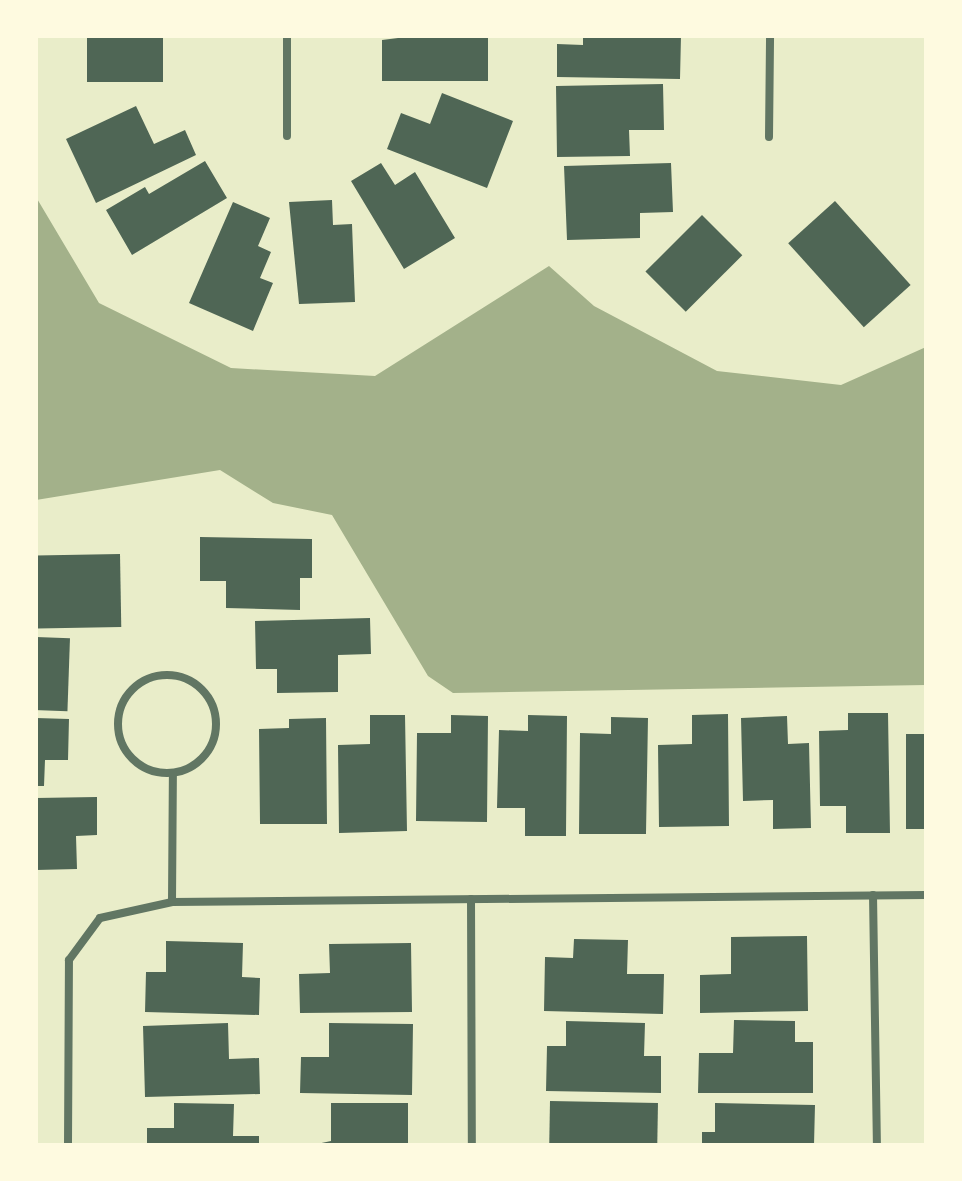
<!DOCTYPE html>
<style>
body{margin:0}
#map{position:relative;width:962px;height:1181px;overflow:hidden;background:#e9edc9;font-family:Inter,sans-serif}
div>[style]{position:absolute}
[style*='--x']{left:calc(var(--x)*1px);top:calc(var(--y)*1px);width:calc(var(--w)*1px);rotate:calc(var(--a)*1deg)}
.water>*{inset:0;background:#a3b18a}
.building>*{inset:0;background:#4f6655;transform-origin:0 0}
.minor>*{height:8px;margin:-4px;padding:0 4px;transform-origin:4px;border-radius:4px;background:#617663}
.minor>.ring{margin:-4px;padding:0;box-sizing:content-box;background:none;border:8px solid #617663;border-radius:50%}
span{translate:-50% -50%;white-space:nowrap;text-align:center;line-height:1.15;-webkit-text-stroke:7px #fefae0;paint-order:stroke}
.frame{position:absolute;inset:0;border:38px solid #fefae0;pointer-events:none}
</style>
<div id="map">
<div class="water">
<i style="clip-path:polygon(36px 197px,99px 303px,231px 368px,375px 376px,549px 266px,594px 306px,717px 371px,841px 385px,926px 347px,926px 685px,453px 693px,428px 676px,332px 515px,273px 503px,220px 470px,36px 500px)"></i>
</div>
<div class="building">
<i style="left:87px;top:36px;width:76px;height:46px"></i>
<i style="clip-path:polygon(414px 36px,488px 36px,488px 81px,382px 81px,382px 40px)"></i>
<i style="clip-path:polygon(583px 36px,681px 36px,680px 79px,557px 77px,557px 44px,583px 45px)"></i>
<i style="clip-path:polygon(663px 84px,664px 130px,629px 130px,630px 156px,557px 157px,556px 86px)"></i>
<i style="clip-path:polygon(442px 93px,513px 121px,487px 188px,387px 149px,401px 113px,430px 124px)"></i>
<i style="clip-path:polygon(136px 106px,154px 144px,185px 130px,196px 155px,96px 203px,66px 139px)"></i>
<i style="clip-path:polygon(205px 161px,227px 198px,132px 255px,106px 210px,145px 187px,149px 194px)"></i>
<i style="clip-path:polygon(381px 163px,395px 185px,415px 172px,455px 238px,404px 269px,351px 181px)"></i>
<i style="clip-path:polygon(671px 163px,673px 212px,640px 213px,640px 238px,567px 240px,564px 166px)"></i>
<i style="clip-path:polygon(332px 200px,333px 225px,352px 224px,355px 302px,299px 304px,289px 202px)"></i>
<i style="left:835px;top:201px;width:113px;height:63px;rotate:48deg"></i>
<i style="clip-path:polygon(233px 202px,270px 218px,258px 246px,271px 252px,260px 278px,273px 283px,253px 331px,189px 303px)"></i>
<i style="left:702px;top:215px;width:57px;height:80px;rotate:45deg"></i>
<i style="clip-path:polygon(200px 537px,312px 539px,312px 578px,300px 578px,300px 610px,226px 608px,226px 581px,200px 581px)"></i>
<i style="left:120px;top:554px;width:73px;height:84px;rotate:89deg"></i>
<i style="clip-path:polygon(370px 618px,371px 654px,338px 655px,338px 692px,277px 693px,277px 669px,256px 669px,255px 621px)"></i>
<i style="left:36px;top:637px;width:34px;height:73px;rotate:2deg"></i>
<i style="clip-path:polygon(848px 713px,888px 713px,890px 833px,846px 833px,846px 806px,820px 806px,819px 731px,848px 730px)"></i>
<i style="clip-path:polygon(728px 714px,729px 826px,659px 827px,658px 745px,692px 744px,692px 715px)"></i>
<i style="clip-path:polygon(370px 715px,405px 715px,407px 831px,339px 833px,338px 745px,370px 744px)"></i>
<i style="clip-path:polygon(451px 715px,488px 716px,487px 822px,416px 821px,417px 733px,451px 733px)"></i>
<i style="clip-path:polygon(528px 715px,567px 716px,566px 836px,525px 836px,525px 808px,497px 808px,499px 730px,528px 731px)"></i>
<i style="clip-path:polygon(787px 716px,788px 744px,809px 743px,811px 828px,773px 829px,773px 800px,743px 801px,741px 718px)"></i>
<i style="clip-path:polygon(611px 717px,648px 718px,646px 834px,579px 834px,580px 733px,611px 734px)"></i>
<i style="clip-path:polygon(36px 718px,69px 719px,68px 760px,45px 760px,44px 786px,36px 786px)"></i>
<i style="clip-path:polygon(326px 718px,327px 824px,260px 824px,259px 729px,289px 728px,289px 719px)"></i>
<i style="left:906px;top:734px;width:20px;height:95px"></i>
<i style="clip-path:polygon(97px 797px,97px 835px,76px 836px,77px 869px,36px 870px,36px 798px)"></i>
<i style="clip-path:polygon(807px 936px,808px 1011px,700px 1013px,700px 975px,731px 974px,731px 937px)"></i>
<i style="clip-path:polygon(574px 939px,628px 940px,627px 974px,664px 974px,663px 1014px,544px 1011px,545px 957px,573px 958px)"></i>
<i style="clip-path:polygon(166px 941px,243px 943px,242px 977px,260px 978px,259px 1015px,145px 1012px,146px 972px,166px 972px)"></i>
<i style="clip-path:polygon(411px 943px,412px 1012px,300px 1013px,299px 974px,330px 973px,329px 944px)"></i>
<i style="clip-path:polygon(734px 1020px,795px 1021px,795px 1042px,813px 1042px,813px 1093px,698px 1093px,699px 1053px,733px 1053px)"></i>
<i style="clip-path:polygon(566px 1021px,645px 1023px,644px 1056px,661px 1056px,661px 1093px,546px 1091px,547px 1046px,566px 1046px)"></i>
<i style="clip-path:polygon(228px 1023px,229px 1059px,259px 1058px,260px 1094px,145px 1097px,143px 1026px)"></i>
<i style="clip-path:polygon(329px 1023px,413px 1024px,412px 1095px,300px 1093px,301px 1057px,329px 1057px)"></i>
<i style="left:550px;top:1101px;width:108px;height:44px;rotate:1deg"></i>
<i style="clip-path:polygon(174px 1103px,234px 1104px,233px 1136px,259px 1136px,259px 1145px,147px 1145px,147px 1128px,174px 1128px)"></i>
<i style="clip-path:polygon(331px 1103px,408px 1103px,408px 1145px,312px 1145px,331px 1141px)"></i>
<i style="clip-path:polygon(715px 1103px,815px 1105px,814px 1145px,702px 1145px,702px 1132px,715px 1132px)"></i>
</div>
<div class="minor">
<i style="--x:287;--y:36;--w:100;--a:90"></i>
<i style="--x:769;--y:137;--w:101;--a:-89.4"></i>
<i class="ring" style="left:118px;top:675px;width:90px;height:90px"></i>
<i style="--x:873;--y:895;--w:250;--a:89.1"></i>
<i style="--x:471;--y:899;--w:246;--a:89.8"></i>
<i style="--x:172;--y:902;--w:129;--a:-89.6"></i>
<i style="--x:68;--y:1145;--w:185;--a:-89.7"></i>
<i style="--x:69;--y:960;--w:52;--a:-53.6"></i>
<i style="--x:100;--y:918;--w:74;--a:-12.5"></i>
<i style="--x:172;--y:902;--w:754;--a:-0.53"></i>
</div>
<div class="frame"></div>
</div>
